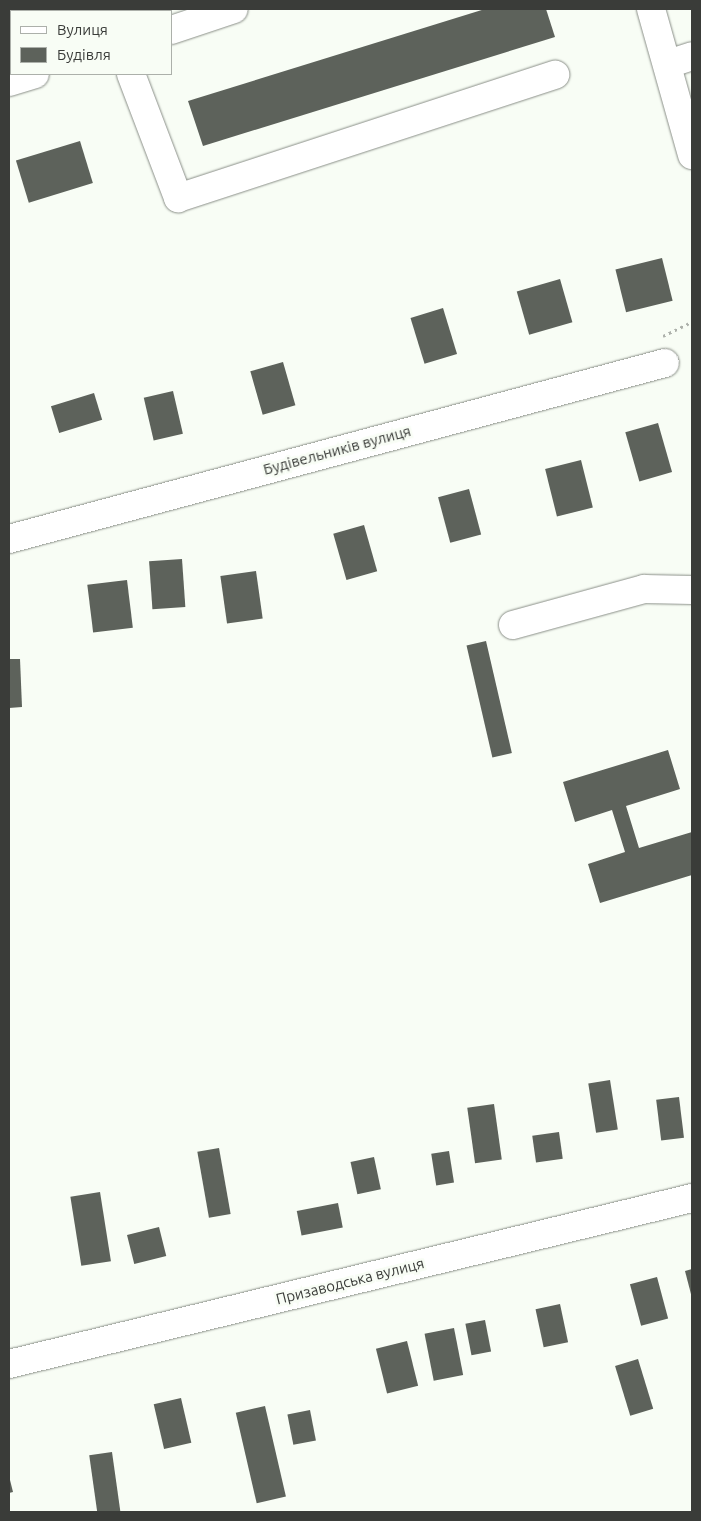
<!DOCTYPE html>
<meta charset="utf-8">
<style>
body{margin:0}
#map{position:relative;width:701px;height:1521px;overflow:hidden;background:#f8fdf5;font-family:Ubuntu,sans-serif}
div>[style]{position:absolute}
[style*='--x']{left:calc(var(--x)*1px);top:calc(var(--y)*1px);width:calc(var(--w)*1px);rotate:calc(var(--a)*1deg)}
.building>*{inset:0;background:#5d625b;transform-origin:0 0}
.path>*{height:3px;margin-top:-1.5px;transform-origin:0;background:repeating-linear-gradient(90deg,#adb1ab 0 2.5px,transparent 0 6.5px)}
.roads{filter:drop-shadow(0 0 1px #8a8f88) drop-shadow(0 0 1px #8a8f88)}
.minor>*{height:28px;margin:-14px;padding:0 14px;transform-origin:14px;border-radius:14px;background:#fff}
span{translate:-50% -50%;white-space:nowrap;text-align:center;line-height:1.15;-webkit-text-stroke:5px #f8fdf5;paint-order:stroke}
.street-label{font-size:15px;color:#3a3c39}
.frame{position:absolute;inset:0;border:10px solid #3a3c39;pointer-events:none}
.legend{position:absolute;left:10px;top:10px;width:162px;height:65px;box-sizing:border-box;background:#f8fdf5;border:1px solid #acb0aa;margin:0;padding:6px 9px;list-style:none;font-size:15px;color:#3a3c39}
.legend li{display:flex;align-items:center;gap:10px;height:25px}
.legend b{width:25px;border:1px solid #acb0aa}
</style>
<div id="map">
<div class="building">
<i style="clip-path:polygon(485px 9px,546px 9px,555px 37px,203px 146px,188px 101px)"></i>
<i style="left:80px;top:141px;width:44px;height:67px;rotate:73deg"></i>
<i style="left:662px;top:258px;width:44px;height:48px;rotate:76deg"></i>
<i style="left:560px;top:279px;width:45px;height:45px;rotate:74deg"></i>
<i style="left:443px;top:308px;width:48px;height:34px;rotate:73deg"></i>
<i style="left:283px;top:362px;width:45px;height:34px;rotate:74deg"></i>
<i style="left:173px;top:391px;width:44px;height:30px;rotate:77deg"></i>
<i style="left:94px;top:393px;width:28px;height:45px;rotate:73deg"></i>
<i style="left:658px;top:423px;width:51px;height:34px;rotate:74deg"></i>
<i style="left:581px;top:460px;width:49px;height:37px;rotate:76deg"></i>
<i style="left:469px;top:489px;width:47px;height:32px;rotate:75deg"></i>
<i style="left:364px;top:525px;width:48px;height:32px;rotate:74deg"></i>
<i style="left:182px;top:559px;width:48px;height:33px;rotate:86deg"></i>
<i style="left:256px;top:571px;width:48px;height:36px;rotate:82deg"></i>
<i style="left:127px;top:580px;width:48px;height:40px;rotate:83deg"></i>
<i style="left:486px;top:641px;width:115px;height:20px;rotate:77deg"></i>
<i style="clip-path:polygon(9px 659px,20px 659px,22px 707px,9px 708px)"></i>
<i style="clip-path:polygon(668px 750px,680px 789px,626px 806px,639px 848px,692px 832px,692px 875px,600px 903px,588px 864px,625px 852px,612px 810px,575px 822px,563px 782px)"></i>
<i style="left:610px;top:1080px;width:50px;height:22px;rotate:81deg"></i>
<i style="left:679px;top:1097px;width:41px;height:23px;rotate:83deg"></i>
<i style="left:494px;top:1104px;width:56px;height:27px;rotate:82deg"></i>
<i style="left:559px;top:1132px;width:27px;height:27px;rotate:82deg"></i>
<i style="left:219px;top:1148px;width:67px;height:22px;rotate:80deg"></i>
<i style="left:449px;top:1151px;width:32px;height:18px;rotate:81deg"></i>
<i style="left:374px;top:1157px;width:33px;height:24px;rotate:78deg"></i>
<i style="left:100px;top:1192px;width:70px;height:30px;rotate:81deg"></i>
<i style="left:338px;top:1203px;width:25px;height:42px;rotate:79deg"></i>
<i style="left:159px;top:1227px;width:30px;height:33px;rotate:76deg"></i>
<i style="clip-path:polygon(692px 1269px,692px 1298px,685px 1271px)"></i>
<i style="left:657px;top:1277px;width:43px;height:28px;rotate:75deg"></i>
<i style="left:560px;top:1304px;width:39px;height:25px;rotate:78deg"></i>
<i style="left:485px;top:1320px;width:32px;height:20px;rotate:79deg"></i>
<i style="left:454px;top:1328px;width:48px;height:30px;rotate:79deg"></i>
<i style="left:407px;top:1341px;width:46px;height:32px;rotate:76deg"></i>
<i style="left:638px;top:1359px;width:52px;height:24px;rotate:73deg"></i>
<i style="left:181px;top:1398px;width:46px;height:28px;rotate:77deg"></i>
<i style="left:265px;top:1406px;width:93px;height:30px;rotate:77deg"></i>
<i style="left:310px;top:1410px;width:31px;height:23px;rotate:79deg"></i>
<i style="left:112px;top:1452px;width:60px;height:23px;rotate:82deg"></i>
<i style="clip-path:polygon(9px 1476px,13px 1492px,9px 1493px)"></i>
</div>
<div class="path">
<i style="--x:663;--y:336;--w:32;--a:-26"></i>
</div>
<div class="roads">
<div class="minor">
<i style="--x:651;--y:9;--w:152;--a:74.3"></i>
<i style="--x:171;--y:30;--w:66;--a:-18.4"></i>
<i style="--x:668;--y:64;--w:25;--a:-18"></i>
<i style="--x:131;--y:74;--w:133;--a:69.2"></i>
<i style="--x:178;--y:198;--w:397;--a:-18.1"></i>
<i style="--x:9;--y:82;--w:27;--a:-17"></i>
<i style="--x:9;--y:539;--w:679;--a:-15.02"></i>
<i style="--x:513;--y:625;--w:136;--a:-15.4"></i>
<i style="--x:644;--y:589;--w:48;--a:1.2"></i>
<i style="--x:9;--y:1364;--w:703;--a:-13.66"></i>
</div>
</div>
<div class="street-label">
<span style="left:337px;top:450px;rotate:-15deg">Будівельників вулиця</span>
<span style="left:350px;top:1281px;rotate:-14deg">Призаводська вулиця</span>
</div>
<div class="frame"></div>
<ul class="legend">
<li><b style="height:6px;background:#fff"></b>Вулиця</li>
<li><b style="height:14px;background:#5d625b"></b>Будівля</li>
</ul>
</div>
